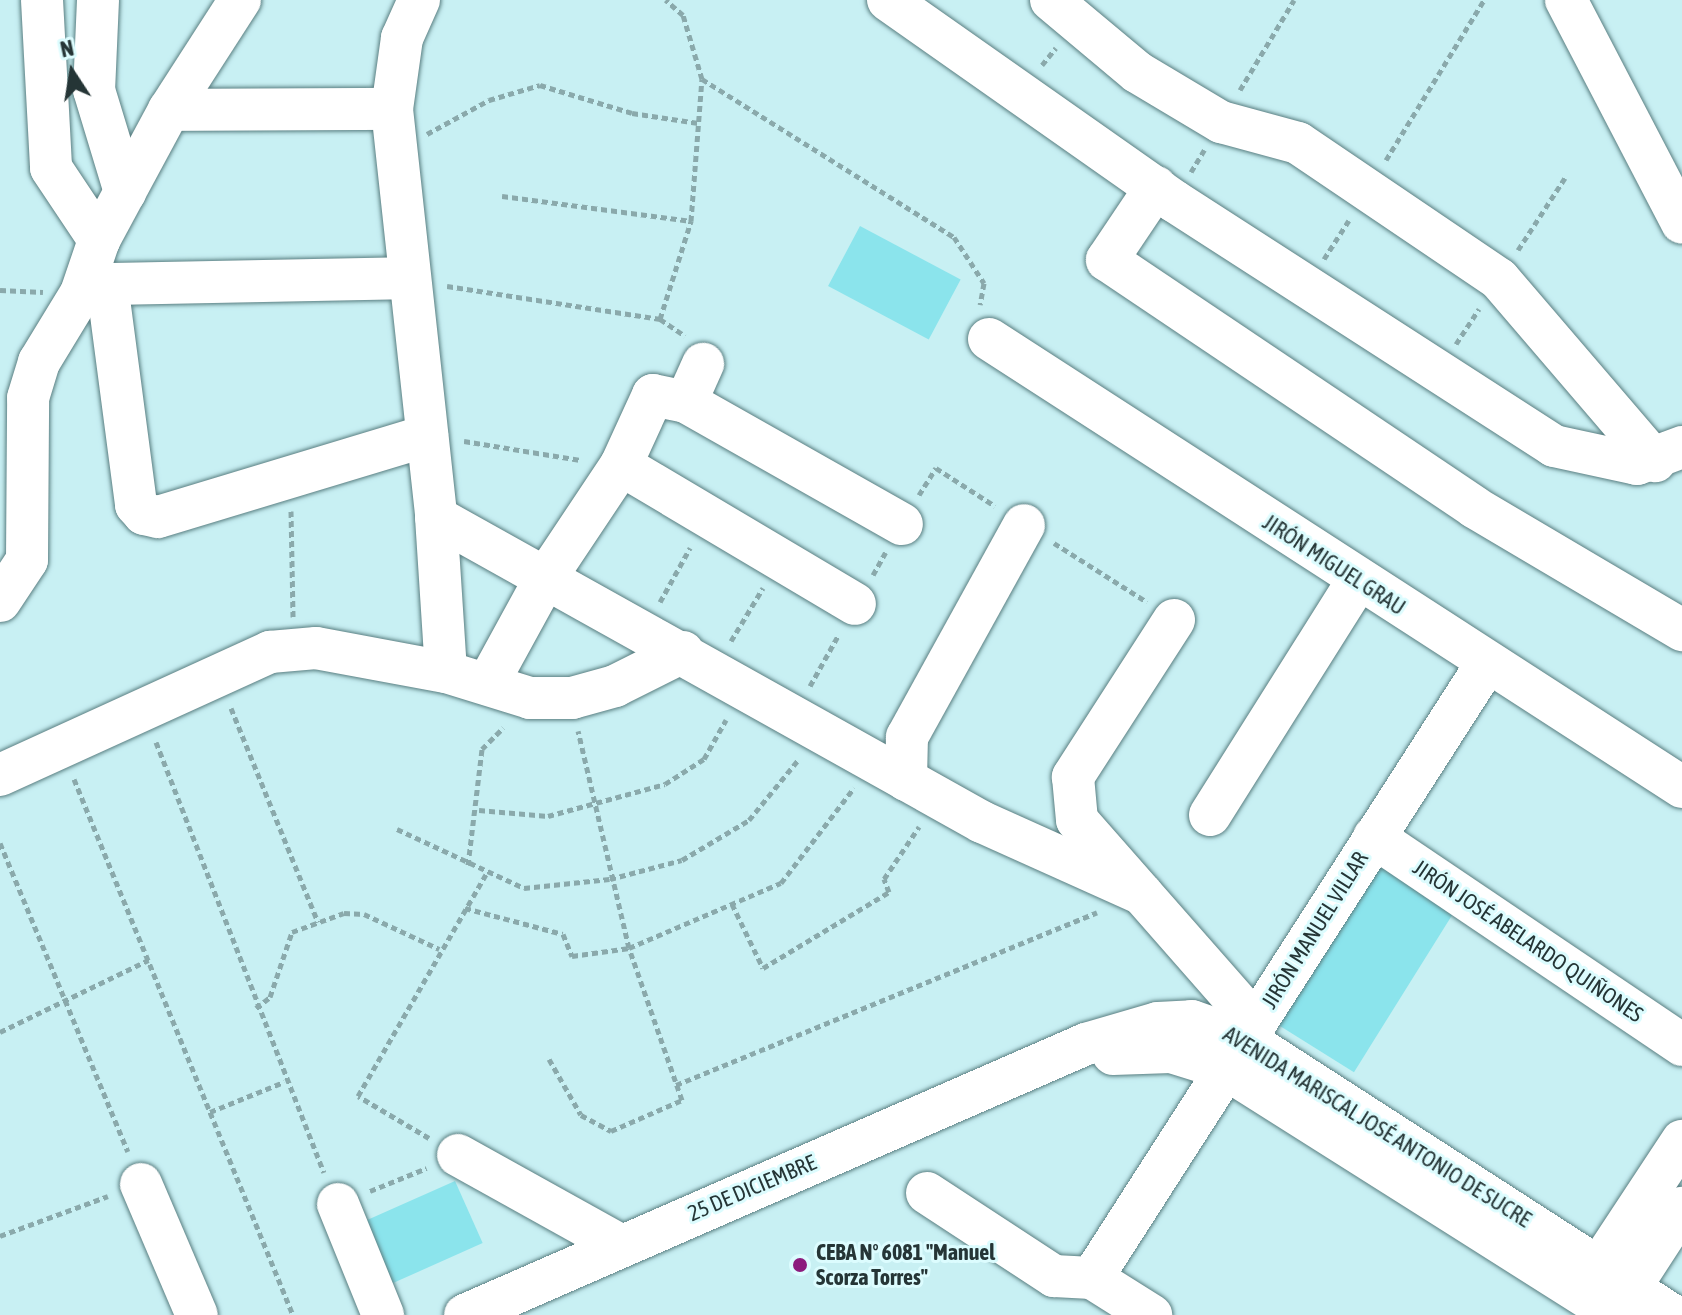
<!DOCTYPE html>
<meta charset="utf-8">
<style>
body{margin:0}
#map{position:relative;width:1682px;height:1315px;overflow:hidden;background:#c8f0f3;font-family:"Asap Condensed",sans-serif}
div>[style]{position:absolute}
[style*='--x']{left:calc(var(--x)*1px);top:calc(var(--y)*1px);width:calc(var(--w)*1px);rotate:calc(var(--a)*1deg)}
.green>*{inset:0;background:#8be4ec;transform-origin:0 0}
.path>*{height:5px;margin-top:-2.5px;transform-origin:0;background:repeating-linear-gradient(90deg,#8aa9ab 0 6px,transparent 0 10px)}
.roads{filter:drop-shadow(0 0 2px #597e81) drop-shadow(0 0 2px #597e81)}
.minor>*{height:42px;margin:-21px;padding:0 21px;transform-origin:21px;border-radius:21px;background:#fff}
.dots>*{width:22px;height:22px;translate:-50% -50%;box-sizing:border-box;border:4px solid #dcfcfe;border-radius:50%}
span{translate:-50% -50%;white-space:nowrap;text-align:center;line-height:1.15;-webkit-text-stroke:6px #dcfcfe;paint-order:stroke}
.street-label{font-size:22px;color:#253536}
.poi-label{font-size:22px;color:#253536;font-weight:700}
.left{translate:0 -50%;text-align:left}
.north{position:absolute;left:32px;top:32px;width:80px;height:80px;-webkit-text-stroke:6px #dcfcfe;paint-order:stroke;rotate:348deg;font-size:22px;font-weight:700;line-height:32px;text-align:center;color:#253536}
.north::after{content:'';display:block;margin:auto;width:28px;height:36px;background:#253536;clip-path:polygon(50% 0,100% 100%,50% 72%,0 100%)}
</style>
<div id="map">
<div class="green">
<i style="left:860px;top:226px;width:114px;height:68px;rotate:28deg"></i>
<i style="left:1378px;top:862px;width:91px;height:191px;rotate:32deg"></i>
<i style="left:455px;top:1181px;width:68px;height:106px;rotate:66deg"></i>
</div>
<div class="path">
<i style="--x:1042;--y:65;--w:22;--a:-51"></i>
<i style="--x:702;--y:79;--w:297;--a:32.1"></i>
<i style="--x:954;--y:237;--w:55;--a:56.9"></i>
<i style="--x:984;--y:283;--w:22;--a:100"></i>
<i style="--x:1240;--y:90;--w:105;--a:-59"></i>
<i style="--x:427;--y:134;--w:71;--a:-28.7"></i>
<i style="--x:489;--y:100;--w:53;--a:-16.4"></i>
<i style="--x:540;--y:85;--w:96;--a:16.9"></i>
<i style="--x:632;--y:113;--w:67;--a:8.6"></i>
<i style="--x:1386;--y:160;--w:188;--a:-58.5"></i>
<i style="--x:1191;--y:172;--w:26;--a:-59"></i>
<i style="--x:502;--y:196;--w:191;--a:7.5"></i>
<i style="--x:1518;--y:250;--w:86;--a:-56.9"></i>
<i style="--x:1324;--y:259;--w:46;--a:-57.3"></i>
<i style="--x:447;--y:286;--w:216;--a:8.8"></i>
<i style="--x:660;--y:319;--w:30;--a:34"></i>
<i style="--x:0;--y:290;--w:43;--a:2.7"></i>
<i style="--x:660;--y:319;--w:103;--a:-72.4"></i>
<i style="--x:691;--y:221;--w:142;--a:-85.6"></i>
<i style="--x:702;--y:79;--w:67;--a:-106.5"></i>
<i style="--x:683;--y:15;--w:23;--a:-139"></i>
<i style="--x:1456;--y:344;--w:42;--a:-56.7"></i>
<i style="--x:464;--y:441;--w:118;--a:9.3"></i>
<i style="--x:919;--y:495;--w:32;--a:-58"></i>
<i style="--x:936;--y:468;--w:70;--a:32.8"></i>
<i style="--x:291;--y:511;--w:106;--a:88.9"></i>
<i style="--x:1054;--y:543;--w:110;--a:32.4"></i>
<i style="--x:873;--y:575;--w:26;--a:-61"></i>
<i style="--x:660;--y:602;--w:62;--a:-60.9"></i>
<i style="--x:731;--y:641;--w:62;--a:-58.9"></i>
<i style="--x:810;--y:686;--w:57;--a:-60.8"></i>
<i style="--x:231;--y:708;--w:231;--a:67.9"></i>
<i style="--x:156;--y:742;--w:462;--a:68.7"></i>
<i style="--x:74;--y:779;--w:579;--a:67.78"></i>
<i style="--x:479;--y:810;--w:69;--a:5"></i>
<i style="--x:548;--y:816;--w:121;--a:-15.3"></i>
<i style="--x:665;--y:784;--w:46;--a:-32.7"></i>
<i style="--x:704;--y:759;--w:45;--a:-60.6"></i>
<i style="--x:397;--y:829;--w:140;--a:24.9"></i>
<i style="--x:524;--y:888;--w:86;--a:-6"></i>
<i style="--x:610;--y:879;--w:74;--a:-14.8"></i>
<i style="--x:682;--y:860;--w:78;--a:-30.8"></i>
<i style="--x:749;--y:820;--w:79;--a:-50.7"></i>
<i style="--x:0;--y:843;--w:334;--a:67.5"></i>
<i style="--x:468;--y:865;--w:117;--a:-83.1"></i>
<i style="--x:482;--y:749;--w:30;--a:-45"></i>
<i style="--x:732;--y:904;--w:71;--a:64.2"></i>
<i style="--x:763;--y:968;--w:147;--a:-31.1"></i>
<i style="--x:889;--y:892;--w:14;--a:-111"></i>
<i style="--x:884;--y:879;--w:63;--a:-56.1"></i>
<i style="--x:465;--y:908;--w:101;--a:14.9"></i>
<i style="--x:563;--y:934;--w:24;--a:68"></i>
<i style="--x:572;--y:956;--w:58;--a:-8"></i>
<i style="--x:629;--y:948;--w:165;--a:-23.2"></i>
<i style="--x:781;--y:883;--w:120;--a:-52.5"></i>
<i style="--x:256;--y:1008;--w:18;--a:-38"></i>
<i style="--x:270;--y:997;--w:69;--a:-71.3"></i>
<i style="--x:292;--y:932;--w:55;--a:-20.1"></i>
<i style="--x:344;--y:913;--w:20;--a:3"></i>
<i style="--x:364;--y:914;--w:83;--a:25"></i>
<i style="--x:0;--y:1032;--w:165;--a:-25.9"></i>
<i style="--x:549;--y:1059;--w:64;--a:60.3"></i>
<i style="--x:581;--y:1115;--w:34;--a:28"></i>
<i style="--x:611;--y:1131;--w:77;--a:-23.6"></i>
<i style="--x:682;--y:1100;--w:161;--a:-109.2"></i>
<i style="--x:629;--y:948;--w:223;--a:-103.2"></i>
<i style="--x:676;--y:1085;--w:455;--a:-22.3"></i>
<i style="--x:210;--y:1112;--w:80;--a:-22.1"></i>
<i style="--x:429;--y:1138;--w:82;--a:-149.4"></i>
<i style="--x:358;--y:1096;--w:256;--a:-60"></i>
<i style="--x:370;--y:1191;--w:61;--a:-22"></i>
<i style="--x:0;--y:1236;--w:115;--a:-20.3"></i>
</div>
<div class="roads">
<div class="minor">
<i style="--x:42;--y:0;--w:168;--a:86.9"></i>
<i style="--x:51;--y:168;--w:87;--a:56.3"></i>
<i style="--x:98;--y:0;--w:90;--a:92.5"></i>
<i style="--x:94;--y:90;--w:107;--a:73.1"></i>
<i style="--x:419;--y:0;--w:42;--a:114.1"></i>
<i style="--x:402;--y:38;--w:72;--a:98"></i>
<i style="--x:392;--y:109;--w:410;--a:83.8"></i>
<i style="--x:436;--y:517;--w:155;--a:86.3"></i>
<i style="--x:888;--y:0;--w:350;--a:35.1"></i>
<i style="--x:1174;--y:201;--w:452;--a:32.8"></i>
<i style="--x:1554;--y:446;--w:85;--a:12.2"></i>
<i style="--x:1637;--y:464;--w:48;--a:-20.7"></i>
<i style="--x:1051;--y:0;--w:112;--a:39.9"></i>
<i style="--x:1137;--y:72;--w:98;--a:30.8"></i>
<i style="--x:1221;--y:122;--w:80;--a:15.3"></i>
<i style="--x:1298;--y:143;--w:243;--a:34.1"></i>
<i style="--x:1499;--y:279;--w:240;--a:49.4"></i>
<i style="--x:1566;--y:0;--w:251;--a:62.5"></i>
<i style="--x:169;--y:110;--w:223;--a:-0.3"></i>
<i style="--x:1156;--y:187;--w:88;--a:123.9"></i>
<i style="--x:1107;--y:260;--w:442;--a:33.9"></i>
<i style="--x:1474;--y:507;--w:242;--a:30.6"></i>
<i style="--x:107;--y:284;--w:223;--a:82.5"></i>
<i style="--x:136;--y:505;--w:12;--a:48"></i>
<i style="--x:144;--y:514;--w:14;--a:12"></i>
<i style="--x:158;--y:517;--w:281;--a:-16.8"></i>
<i style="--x:82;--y:292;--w:26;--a:-18"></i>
<i style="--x:107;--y:284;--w:300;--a:-1.1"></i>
<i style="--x:989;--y:339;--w:825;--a:32.88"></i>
<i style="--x:686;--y:402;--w:248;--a:29.5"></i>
<i style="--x:621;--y:465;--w:272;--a:30.7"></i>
<i style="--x:436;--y:517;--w:625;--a:29.19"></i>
<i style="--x:982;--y:822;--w:175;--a:24.2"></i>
<i style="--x:0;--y:601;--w:49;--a:-56.6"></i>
<i style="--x:27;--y:560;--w:162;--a:-89.6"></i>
<i style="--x:28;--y:398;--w:38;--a:-73"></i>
<i style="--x:39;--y:362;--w:81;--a:-58.7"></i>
<i style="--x:81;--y:293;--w:56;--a:-71.2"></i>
<i style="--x:99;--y:240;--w:148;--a:-61.7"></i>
<i style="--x:169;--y:110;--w:131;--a:-57.2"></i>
<i style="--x:1174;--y:620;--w:187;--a:122.8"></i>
<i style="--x:1073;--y:777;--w:43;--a:84.7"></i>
<i style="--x:1077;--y:820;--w:271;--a:48.7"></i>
<i style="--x:488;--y:683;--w:119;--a:-61.3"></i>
<i style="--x:545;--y:579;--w:137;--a:-56.3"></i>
<i style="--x:621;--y:465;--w:77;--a:-65.4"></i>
<i style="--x:653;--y:395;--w:34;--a:12"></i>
<i style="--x:686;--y:402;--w:42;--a:-65.9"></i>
<i style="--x:0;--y:775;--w:297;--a:-24.5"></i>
<i style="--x:270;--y:652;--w:46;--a:-5"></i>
<i style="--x:316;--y:648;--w:132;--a:10.5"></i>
<i style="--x:446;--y:672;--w:88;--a:17.2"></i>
<i style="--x:530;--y:698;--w:42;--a:0"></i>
<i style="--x:572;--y:698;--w:45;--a:-15.6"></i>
<i style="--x:615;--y:686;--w:76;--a:-26.6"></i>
<i style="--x:906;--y:780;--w:43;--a:-88.7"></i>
<i style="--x:907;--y:737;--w:242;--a:-61.1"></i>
<i style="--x:1210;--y:815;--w:278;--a:-57.8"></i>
<i style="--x:1374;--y:837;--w:372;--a:34"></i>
<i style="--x:1113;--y:1054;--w:58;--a:-2"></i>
<i style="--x:1171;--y:1052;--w:58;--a:17.2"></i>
<i style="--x:1226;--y:1069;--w:460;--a:32.3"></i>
<i style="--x:458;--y:1155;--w:185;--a:29.1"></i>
<i style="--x:141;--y:1184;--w:142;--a:66.9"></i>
<i style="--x:927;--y:1193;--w:152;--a:33.2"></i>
<i style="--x:1054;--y:1276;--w:38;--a:3"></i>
<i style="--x:1092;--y:1278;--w:70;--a:32.1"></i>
<i style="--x:338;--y:1204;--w:120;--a:67.9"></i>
<i style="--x:1092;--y:1278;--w:731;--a:-57.29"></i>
<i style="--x:1583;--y:1291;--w:180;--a:-56.6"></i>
<i style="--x:1615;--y:1311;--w:123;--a:-57"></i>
<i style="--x:465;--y:1315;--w:678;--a:-23.58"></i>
<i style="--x:1086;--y:1044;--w:75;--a:-16.3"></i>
<i style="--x:1158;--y:1023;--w:34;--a:-3"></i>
<i style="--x:1192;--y:1021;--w:57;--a:19.4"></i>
<i style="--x:1246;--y:1040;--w:507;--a:32.84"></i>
</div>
</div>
<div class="dots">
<i style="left:800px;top:1265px;background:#8c1b7d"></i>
</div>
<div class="street-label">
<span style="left:1334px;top:565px;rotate:33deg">JIRÓN MIGUEL GRAU</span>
<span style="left:1315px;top:930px;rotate:-58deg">JIRÓN MANUEL VILLAR</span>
<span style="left:1528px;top:941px;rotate:34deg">JIRÓN JOSÉ ABELARDO QUIÑONES</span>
<span style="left:1377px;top:1127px;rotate:32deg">AVENIDA MARISCAL JOSÉ ANTONIO DE SUCRE</span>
<span style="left:752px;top:1188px;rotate:-23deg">25 DE DICIEMBRE</span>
</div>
<div class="poi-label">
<span class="left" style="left:816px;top:1265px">CEBA N° 6081 "Manuel<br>Scorza Torres"</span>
</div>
<div class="north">N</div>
</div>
